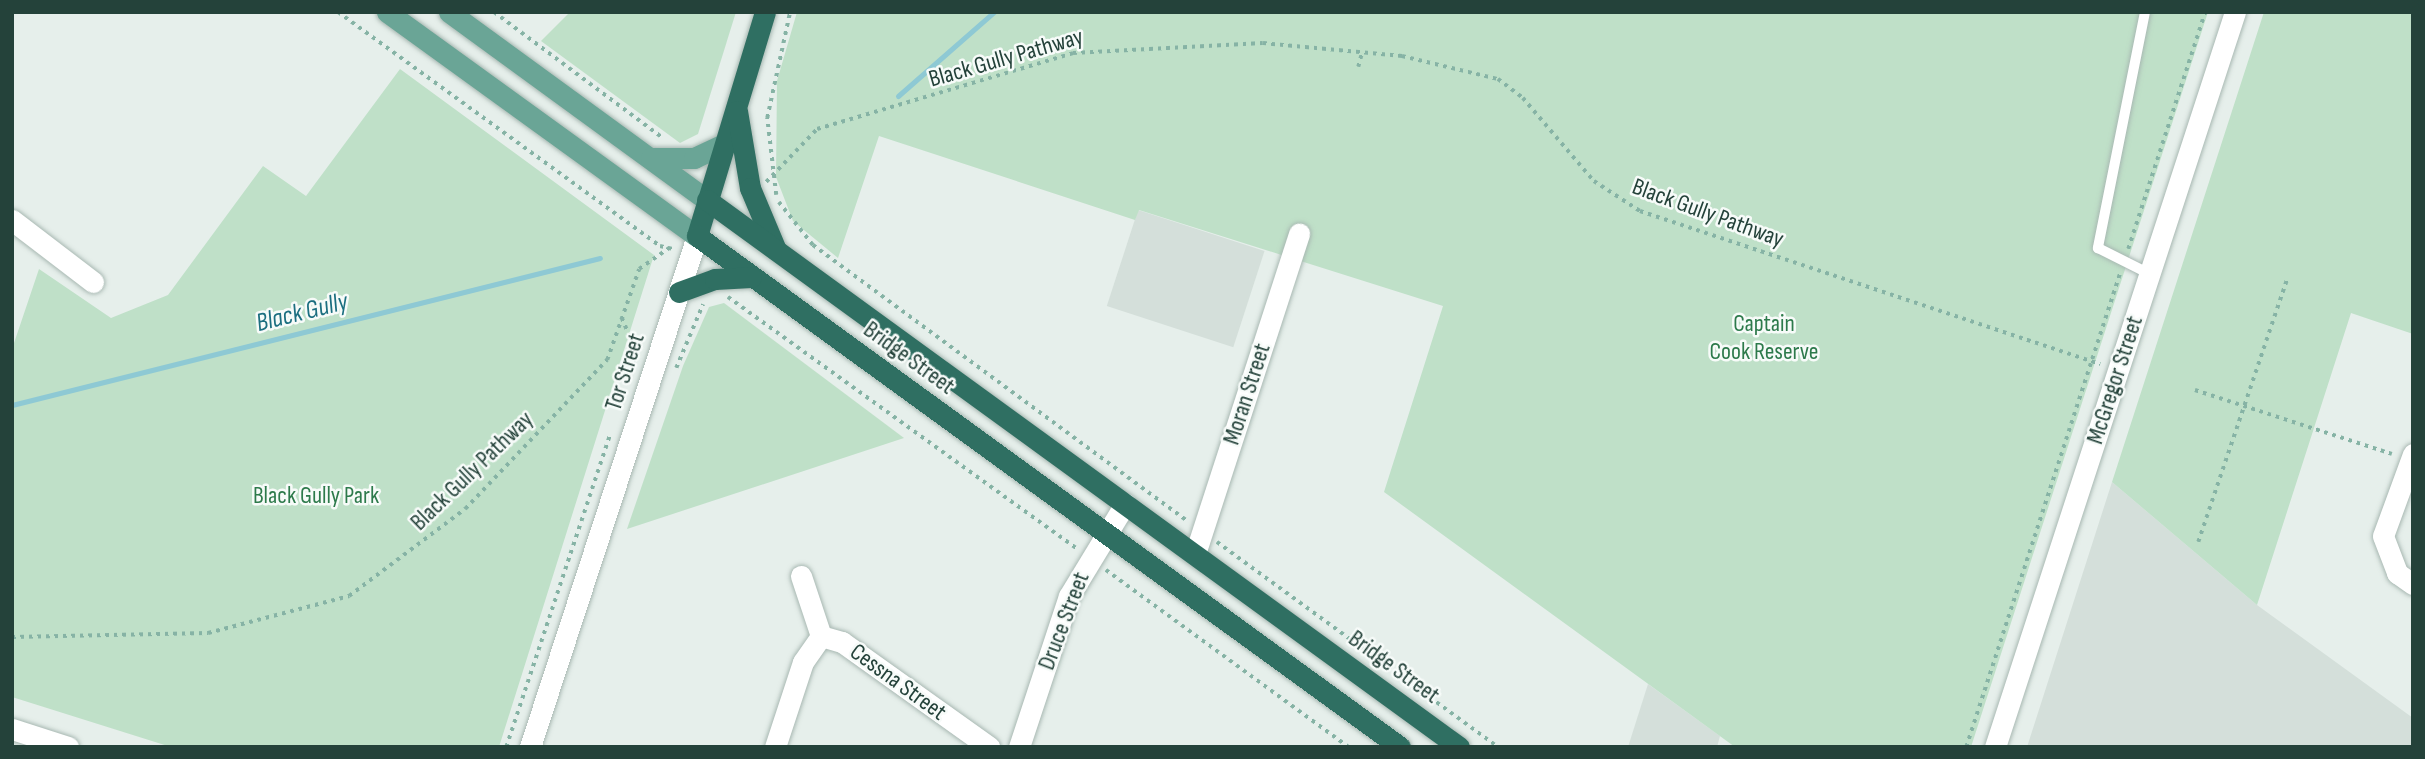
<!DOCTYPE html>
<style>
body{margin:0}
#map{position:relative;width:2425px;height:759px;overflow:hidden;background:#e6efeb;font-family:"Sofia Sans Condensed",sans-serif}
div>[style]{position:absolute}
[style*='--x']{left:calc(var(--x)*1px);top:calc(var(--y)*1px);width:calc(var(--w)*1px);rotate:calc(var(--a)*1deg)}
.built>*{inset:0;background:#d4dfda;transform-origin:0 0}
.green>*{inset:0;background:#bfe0c8}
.stream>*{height:5px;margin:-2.5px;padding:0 2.5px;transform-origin:2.5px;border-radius:2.5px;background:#8ec9d4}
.path>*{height:3.5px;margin-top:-1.75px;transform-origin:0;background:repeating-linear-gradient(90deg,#86b3a5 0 3.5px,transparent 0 8.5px)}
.roads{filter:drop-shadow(0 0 2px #a8b8b2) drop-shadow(0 0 2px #a8b8b2)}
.lane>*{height:10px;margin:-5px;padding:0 5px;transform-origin:5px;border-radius:5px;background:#fff}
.street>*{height:21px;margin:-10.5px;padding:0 10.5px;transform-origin:10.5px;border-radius:10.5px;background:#fff}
.secondary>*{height:21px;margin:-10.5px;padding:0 10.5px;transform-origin:10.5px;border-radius:10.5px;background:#fff}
.primary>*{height:21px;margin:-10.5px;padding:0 10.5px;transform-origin:10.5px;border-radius:10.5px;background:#6aa596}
.highway>*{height:21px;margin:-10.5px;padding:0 10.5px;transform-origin:10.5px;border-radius:10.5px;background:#2f6f62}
span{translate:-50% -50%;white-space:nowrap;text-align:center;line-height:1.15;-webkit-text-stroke:5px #f7fbf9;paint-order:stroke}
.street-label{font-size:24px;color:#24423a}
.park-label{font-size:24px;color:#2d7a4b}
.water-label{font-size:26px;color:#1c6f80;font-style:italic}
.frame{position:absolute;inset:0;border:14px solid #24423a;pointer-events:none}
</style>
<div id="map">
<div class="built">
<i style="left:1138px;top:210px;width:133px;height:101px;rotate:18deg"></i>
<i style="clip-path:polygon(2112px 482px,2257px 605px,2413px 718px,2413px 747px,2027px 747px)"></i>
<i style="clip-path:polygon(1648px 684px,1720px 736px,1717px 747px,1628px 747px)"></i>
</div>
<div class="green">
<i style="clip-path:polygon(570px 12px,736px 12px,698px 134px,680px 143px,541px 41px)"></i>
<i style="clip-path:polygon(797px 12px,2208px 12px,1971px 747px,1735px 747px,1384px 492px,1443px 306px,1139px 210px,1135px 220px,879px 136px,838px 258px,793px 221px,776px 177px,777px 81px)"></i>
<i style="clip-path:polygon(2264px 12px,2413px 12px,2413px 334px,2351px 313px,2257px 605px,2112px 482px)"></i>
<i style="clip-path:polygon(400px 69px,654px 255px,499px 747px,171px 747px,12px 697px,12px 349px,39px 269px,111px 318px,168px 295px,263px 166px,306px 196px)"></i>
<i style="clip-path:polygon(724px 303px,904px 438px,627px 529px,683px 366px,709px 307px)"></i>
</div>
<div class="stream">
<i style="--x:898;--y:96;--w:128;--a:-41.2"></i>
<i style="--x:12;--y:405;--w:606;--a:-14.04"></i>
</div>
<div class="path">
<i style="--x:338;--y:12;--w:398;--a:36"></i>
<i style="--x:660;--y:246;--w:13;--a:13"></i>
<i style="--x:494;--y:12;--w:211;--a:36.7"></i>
<i style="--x:1358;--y:67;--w:16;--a:-75"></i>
<i style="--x:766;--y:182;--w:74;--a:-46.1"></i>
<i style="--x:817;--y:129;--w:267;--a:-16.5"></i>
<i style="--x:1073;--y:53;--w:190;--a:-3"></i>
<i style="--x:1263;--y:43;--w:140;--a:5.3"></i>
<i style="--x:1402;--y:56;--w:99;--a:13.5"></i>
<i style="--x:1498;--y:79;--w:31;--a:37"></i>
<i style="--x:1523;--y:98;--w:109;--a:49.5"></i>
<i style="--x:1594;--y:181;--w:55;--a:33.1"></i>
<i style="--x:1640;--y:211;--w:485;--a:18.4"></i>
<i style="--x:776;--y:195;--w:78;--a:-96.7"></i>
<i style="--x:767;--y:118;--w:108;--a:-77.8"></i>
<i style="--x:779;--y:202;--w:55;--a:51.7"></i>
<i style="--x:813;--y:245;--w:466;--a:36.4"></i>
<i style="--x:2128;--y:249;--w:249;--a:-72"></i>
<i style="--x:728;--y:297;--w:430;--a:35.8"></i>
<i style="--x:622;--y:318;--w:36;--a:67"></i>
<i style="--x:636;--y:351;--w:22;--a:103"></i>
<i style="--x:676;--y:368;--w:69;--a:-67.1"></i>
<i style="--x:2195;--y:390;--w:207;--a:18"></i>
<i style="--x:1217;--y:542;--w:348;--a:36.1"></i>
<i style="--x:2198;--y:542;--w:278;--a:-71.3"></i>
<i style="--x:1106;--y:570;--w:301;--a:36.1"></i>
<i style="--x:12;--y:637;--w:196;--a:-1.2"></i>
<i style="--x:208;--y:633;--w:146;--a:-14.7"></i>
<i style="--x:349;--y:596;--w:145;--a:-36.9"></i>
<i style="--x:465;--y:509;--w:206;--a:-46.4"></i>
<i style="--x:607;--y:360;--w:96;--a:-70.6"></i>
<i style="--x:639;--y:269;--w:38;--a:-35"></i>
<i style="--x:506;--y:747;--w:329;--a:-71.6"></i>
<i style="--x:1966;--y:747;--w:498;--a:-72"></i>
</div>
<div class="roads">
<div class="lane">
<i style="--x:2145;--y:12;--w:241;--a:101.3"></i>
<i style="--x:2098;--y:248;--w:58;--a:26.6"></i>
</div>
<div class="street">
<i style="--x:12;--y:220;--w:102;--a:37.4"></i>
<i style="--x:2413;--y:454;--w:87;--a:110.1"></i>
<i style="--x:2383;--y:536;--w:40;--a:69"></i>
<i style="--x:2397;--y:573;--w:19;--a:35"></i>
<i style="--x:1195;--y:554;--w:337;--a:-72"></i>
<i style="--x:801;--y:576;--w:63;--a:71.6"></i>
<i style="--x:821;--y:636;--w:22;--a:16"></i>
<i style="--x:842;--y:642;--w:181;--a:35.5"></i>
<i style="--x:12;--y:729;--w:59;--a:17.8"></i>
<i style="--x:775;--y:747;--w:89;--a:-71.8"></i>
<i style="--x:803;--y:662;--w:32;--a:-55"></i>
<i style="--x:1019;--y:747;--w:159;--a:-71.7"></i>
<i style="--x:1069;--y:596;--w:108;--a:-58.7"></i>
</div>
<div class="secondary">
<i style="--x:530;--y:747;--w:538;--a:-71.9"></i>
<i style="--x:1995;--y:747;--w:773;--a:-71.92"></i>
</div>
<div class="primary">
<i style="--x:387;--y:12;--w:382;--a:35.9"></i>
<i style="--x:449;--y:12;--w:319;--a:36.1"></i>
<i style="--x:651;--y:158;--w:43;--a:0"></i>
<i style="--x:694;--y:158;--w:33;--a:-25"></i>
</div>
<div class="highway">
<i style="--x:765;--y:12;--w:234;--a:106.9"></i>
<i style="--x:697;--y:236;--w:869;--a:36.01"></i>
<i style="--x:737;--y:111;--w:78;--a:80.4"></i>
<i style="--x:750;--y:188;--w:67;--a:67.2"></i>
<i style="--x:707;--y:200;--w:930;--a:36.03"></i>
<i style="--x:679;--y:292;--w:38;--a:-20"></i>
<i style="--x:715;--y:279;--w:36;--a:-3"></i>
</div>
</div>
<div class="street-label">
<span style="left:1006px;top:58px;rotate:-16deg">Black Gully Pathway</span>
<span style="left:1708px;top:213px;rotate:20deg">Black Gully Pathway</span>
<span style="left:909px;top:358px;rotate:36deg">Bridge Street</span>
<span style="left:625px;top:372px;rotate:-72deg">Tor Street</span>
<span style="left:2115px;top:380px;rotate:-72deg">McGregor Street</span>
<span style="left:1247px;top:394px;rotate:-72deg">Moran Street</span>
<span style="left:472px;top:471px;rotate:-44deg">Black Gully Pathway</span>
<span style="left:1064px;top:621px;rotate:-69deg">Druce Street</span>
<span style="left:1394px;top:667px;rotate:36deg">Bridge Street</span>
<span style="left:898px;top:682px;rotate:36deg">Cessna Street</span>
</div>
<div class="park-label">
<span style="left:1764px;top:338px">Captain<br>Cook Reserve</span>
<span style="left:316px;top:496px">Black Gully Park</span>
</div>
<div class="water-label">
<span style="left:302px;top:313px;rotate:-14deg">Black Gully</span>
</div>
<div class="frame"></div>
</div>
